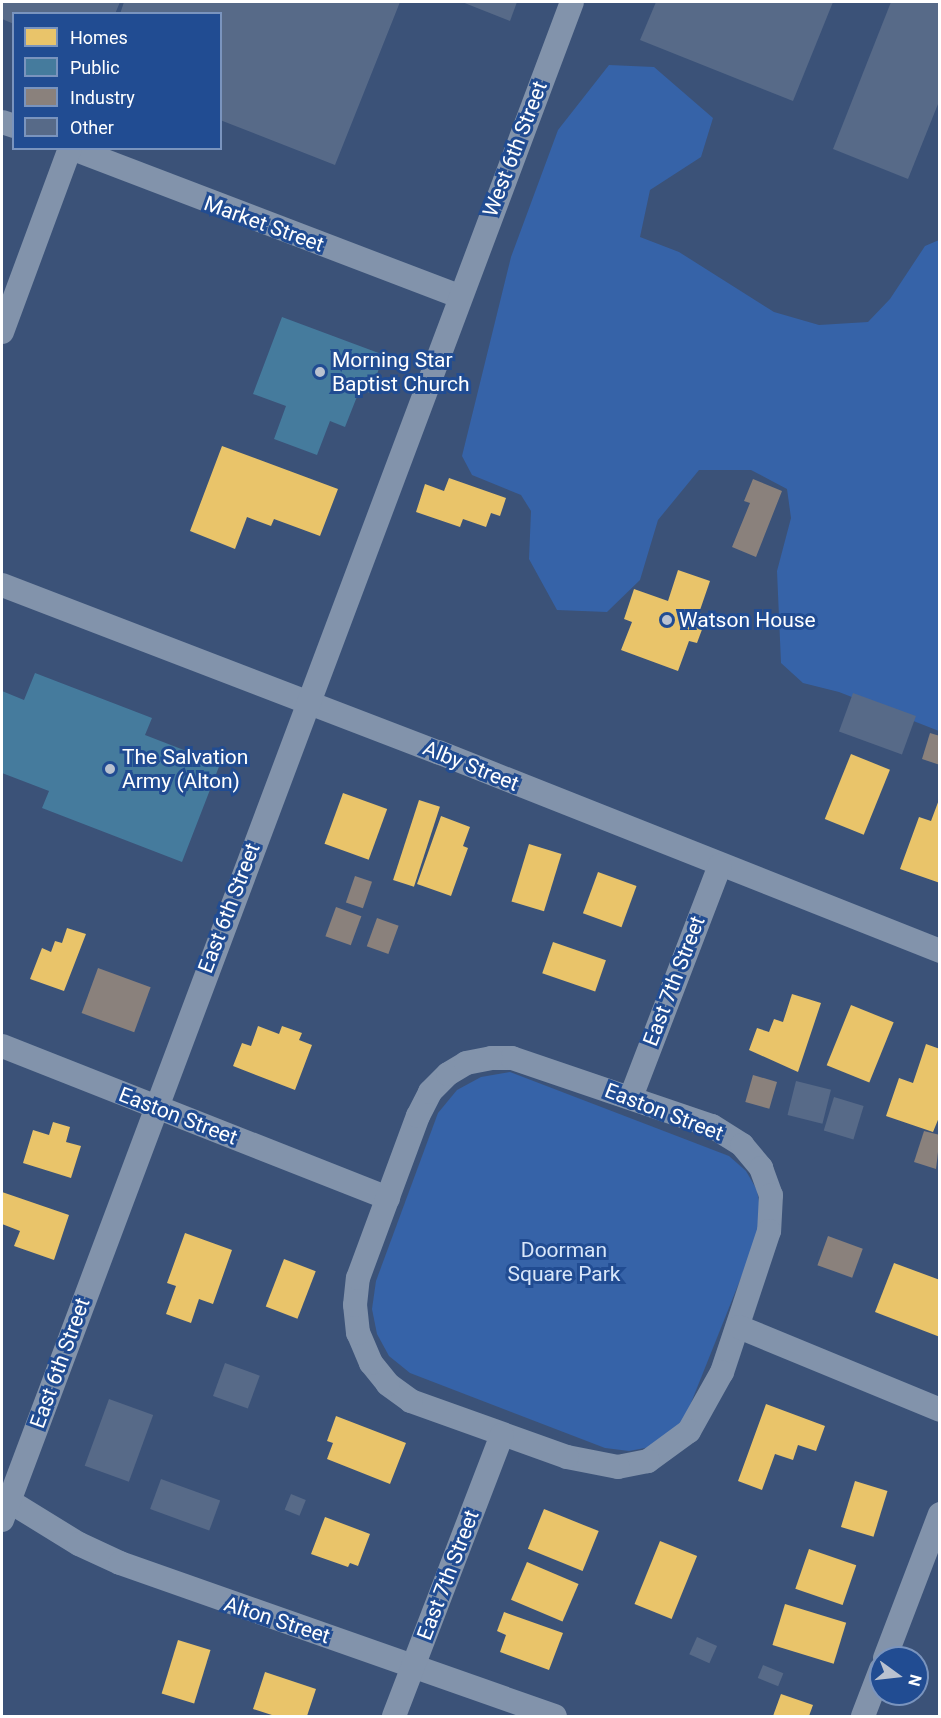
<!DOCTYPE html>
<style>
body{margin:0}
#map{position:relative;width:941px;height:1718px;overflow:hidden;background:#3b5278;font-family:Roboto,sans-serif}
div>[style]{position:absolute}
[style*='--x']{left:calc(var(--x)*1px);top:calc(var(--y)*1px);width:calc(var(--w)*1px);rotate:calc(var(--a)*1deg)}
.green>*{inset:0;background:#3663a8}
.homes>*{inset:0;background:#e9c46a;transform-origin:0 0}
.public>*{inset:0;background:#457b9d}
.industry>*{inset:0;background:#8a817c;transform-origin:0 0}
.building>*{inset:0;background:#576a88;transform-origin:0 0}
.minor>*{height:24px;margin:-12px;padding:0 12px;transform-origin:12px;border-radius:12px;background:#8293ab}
.dots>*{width:16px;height:16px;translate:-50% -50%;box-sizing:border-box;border:3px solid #214c92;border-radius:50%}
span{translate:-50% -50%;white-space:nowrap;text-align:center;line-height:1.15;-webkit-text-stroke:6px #214c92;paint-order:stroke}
.street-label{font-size:21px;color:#fff}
.poi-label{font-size:21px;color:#fff}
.left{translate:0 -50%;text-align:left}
.park-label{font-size:21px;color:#d8e6f9}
.frame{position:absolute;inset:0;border:3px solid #fff;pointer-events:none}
.legend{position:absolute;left:12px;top:12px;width:210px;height:138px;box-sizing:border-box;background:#214c92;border:2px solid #7a94be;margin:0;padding:8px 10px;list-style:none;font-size:18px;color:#fff}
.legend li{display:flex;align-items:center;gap:12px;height:30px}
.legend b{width:30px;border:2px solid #7a94be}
.north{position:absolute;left:869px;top:1646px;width:60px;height:60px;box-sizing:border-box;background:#214c92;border:2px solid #7a94be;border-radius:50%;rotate:105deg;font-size:16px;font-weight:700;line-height:24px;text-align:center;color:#fff}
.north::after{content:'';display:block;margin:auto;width:21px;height:27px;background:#bac2d0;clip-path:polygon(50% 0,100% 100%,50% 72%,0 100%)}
</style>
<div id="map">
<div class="green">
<i style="clip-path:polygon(609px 65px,654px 67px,713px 118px,701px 157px,650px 190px,640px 237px,679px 252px,774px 312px,819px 325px,868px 322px,890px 299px,925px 246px,939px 240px,939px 731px,839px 692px,803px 683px,781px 663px,777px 571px,791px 518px,787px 489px,751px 470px,699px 470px,658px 520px,640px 580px,607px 612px,557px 610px,529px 559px,531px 511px,521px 495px,472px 475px,462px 456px,511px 257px,558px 130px)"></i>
<i style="clip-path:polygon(510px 1072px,729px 1156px,746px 1171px,757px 1190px,761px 1213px,758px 1235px,685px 1418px,670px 1435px,650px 1447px,629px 1451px,605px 1448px,410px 1373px,389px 1356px,377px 1334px,372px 1309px,376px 1281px,438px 1113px,457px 1090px,481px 1077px)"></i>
</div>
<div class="homes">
<i style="clip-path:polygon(222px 446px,338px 489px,320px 536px,274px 519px,271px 526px,247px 517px,235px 549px,190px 531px)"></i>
<i style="clip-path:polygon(449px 478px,506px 498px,500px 516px,491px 513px,486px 527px,463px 519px,460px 527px,416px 512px,425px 484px,444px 491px)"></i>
<i style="clip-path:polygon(678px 570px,710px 581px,699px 613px,707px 616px,697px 643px,689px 641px,678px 671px,621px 650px,632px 622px,624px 619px,634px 589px,668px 601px)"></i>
<i style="left:851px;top:754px;width:42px;height:70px;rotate:22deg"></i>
<i style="left:343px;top:793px;width:47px;height:54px;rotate:20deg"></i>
<i style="clip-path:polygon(940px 797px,940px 883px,900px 869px,919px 817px,931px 821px)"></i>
<i style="left:419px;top:800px;width:22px;height:84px;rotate:18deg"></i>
<i style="clip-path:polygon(441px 816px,470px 827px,463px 846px,468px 848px,451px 896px,417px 884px)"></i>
<i style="left:529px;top:844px;width:34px;height:60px;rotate:17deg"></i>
<i style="left:598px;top:872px;width:41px;height:44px;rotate:20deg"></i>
<i style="clip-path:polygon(67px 928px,86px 934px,64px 991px,30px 979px,42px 948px,51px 952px,55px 941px,62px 943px)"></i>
<i style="left:553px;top:942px;width:56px;height:33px;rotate:19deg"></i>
<i style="clip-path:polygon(792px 994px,821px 1003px,798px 1072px,749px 1050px,757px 1028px,769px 1032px,774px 1019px,783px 1022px)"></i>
<i style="left:851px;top:1005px;width:46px;height:65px;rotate:22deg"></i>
<i style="clip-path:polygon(258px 1026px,279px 1034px,282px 1026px,302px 1033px,299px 1040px,312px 1045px,295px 1090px,233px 1066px,242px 1043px,251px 1046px)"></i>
<i style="clip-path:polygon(926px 1044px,940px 1049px,940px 1115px,933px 1132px,886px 1116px,899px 1078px,913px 1083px)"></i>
<i style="clip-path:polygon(53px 1122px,70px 1127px,66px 1142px,81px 1146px,71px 1178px,23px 1163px,33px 1130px,49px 1135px)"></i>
<i style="clip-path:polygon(2px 1192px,69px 1215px,54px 1260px,14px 1246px,20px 1231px,2px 1224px)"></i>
<i style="clip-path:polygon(185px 1233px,232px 1250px,213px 1304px,199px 1299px,191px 1323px,166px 1314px,176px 1286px,167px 1283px)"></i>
<i style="left:284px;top:1259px;width:34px;height:51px;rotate:21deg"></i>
<i style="clip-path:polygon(894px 1263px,940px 1280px,940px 1337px,875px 1312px)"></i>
<i style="clip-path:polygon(766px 1404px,825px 1426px,816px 1451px,798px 1445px,793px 1460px,775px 1454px,762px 1490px,738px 1481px)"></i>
<i style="clip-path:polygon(336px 1416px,406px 1443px,390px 1484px,327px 1459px,333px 1443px,327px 1441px)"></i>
<i style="left:855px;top:1481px;width:34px;height:48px;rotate:17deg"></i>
<i style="left:544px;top:1509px;width:59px;height:43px;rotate:22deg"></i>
<i style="clip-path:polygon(325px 1517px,370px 1534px,358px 1566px,350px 1563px,348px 1567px,311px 1554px)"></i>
<i style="left:660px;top:1541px;width:40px;height:68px;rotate:22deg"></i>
<i style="left:809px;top:1549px;width:50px;height:42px;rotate:19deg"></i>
<i style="left:527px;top:1562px;width:56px;height:41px;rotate:23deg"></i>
<i style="left:785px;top:1604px;width:64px;height:43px;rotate:17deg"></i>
<i style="clip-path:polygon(504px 1612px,563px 1633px,549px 1670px,500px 1652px,506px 1635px,497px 1631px)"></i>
<i style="left:178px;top:1640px;width:34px;height:56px;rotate:17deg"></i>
<i style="clip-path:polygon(265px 1672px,316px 1689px,307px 1716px,275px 1716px,253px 1709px)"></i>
<i style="clip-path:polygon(781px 1694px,813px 1705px,809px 1716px,773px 1716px)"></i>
</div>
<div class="public">
<i style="clip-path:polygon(282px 317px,384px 355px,370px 393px,360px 389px,345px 427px,330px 421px,317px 455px,274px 439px,286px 406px,253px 394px)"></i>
<i style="clip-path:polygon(35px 673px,152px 718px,145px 735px,220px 764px,182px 862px,42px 808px,49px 791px,2px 773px,2px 691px,24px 700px)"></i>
</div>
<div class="industry">
<i style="clip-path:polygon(753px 479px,782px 491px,756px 557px,732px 547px,750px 503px,744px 501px)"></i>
<i style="clip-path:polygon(930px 733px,940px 736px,940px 765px,922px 759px)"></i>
<i style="left:355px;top:876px;width:18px;height:28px;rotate:19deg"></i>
<i style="left:336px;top:907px;width:27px;height:31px;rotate:20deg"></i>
<i style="left:377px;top:918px;width:23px;height:30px;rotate:20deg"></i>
<i style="left:98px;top:968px;width:56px;height:48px;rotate:20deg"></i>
<i style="left:753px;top:1075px;width:25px;height:28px;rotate:16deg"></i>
<i style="clip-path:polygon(924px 1131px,940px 1135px,936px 1169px,914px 1162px)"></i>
<i style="left:828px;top:1236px;width:37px;height:31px;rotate:20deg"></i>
</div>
<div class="building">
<i style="clip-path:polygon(2px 2px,120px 2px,115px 14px,14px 14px,14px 24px,2px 19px)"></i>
<i style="clip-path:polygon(124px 2px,400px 2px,335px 165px,220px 120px,220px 14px,120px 14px)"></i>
<i style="clip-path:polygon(462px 2px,517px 2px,510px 21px)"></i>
<i style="clip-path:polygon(656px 2px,833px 2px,793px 101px,640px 40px)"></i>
<i style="clip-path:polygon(891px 2px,940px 2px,940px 99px,908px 179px,833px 149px)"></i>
<i style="left:853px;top:693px;width:67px;height:41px;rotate:20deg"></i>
<i style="left:796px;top:1081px;width:36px;height:35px;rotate:14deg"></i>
<i style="left:834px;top:1097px;width:31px;height:35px;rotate:17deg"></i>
<i style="left:225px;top:1363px;width:37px;height:35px;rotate:20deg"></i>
<i style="left:109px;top:1399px;width:47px;height:71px;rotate:20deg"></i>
<i style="left:161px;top:1479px;width:63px;height:32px;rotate:20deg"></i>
<i style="left:291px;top:1494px;width:16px;height:17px;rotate:22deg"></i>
<i style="left:697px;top:1637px;width:22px;height:19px;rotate:24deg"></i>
<i style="left:763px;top:1665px;width:22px;height:14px;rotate:22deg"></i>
</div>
<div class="minor">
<i style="--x:2;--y:122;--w:13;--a:18"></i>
<i style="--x:71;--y:148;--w:415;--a:20.9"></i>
<i style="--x:2;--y:332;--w:196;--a:-69.7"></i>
<i style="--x:2;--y:585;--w:467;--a:21"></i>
<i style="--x:438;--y:752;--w:540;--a:21.62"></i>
<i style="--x:2;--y:1046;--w:415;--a:21.5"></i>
<i style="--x:491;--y:1058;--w:21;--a:0"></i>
<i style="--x:512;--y:1058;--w:211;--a:18.8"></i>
<i style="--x:712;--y:1126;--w:36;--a:32"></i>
<i style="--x:742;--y:1145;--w:30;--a:50"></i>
<i style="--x:761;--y:1168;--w:29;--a:70"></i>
<i style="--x:771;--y:1195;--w:36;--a:93"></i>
<i style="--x:769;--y:1231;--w:149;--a:108.4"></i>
<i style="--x:722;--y:1372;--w:68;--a:119.2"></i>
<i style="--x:689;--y:1431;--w:51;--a:143.8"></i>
<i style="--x:648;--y:1461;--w:31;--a:169"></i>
<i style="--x:618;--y:1467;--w:52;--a:-168.9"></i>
<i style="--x:567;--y:1457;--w:166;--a:-160.3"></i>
<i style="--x:411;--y:1401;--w:29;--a:-144"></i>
<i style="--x:388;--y:1384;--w:27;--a:-129"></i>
<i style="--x:371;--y:1363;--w:33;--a:-113"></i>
<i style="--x:358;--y:1333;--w:28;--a:-96"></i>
<i style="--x:355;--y:1305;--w:27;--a:-84"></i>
<i style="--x:358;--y:1278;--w:173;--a:-69.7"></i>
<i style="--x:418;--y:1116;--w:27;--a:-63"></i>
<i style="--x:430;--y:1092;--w:25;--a:-45"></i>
<i style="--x:448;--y:1074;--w:21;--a:-31"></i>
<i style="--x:466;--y:1063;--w:25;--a:-11"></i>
<i style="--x:631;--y:1097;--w:248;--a:-69"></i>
<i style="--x:739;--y:1327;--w:217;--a:22.4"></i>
<i style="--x:9;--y:1501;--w:82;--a:31.6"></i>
<i style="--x:79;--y:1544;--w:45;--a:24.9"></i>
<i style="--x:120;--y:1563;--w:461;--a:19.4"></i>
<i style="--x:2;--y:1520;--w:1621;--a:-69.42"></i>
<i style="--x:885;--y:1658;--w:154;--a:-69.1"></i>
<i style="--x:394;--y:1716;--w:301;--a:-69"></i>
<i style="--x:863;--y:1716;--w:50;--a:-69"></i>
</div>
<div class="dots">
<i style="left:320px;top:372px;background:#bac2d0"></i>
<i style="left:667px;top:620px;background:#bac2d0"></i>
<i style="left:110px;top:769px;background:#bac2d0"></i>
</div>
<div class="street-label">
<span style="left:515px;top:149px;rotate:-69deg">West 6th Street</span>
<span style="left:264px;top:224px;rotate:20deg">Market Street</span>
<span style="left:471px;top:766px;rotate:22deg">Alby Street</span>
<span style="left:229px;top:908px;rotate:-69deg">East 6th Street</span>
<span style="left:674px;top:981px;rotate:-69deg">East 7th Street</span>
<span style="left:664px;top:1112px;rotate:21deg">Easton Street</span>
<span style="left:178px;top:1116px;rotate:21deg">Easton Street</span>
<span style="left:60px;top:1363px;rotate:-70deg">East 6th Street</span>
<span style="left:448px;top:1575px;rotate:-69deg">East 7th Street</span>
<span style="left:277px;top:1620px;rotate:18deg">Alton Street</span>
</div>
<div class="poi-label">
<span class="left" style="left:332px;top:372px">Morning Star<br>Baptist Church</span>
<span class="left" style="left:679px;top:620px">Watson House</span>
<span class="left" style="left:122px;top:769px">The Salvation<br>Army (Alton)</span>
</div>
<div class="park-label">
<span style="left:564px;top:1262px">Doorman<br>Square Park</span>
</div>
<div class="frame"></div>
<ul class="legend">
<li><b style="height:16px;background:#e9c46a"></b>Homes</li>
<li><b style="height:16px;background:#457b9d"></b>Public</li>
<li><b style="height:16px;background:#8a817c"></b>Industry</li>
<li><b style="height:16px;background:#576a88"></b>Other</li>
</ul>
<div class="north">N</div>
</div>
